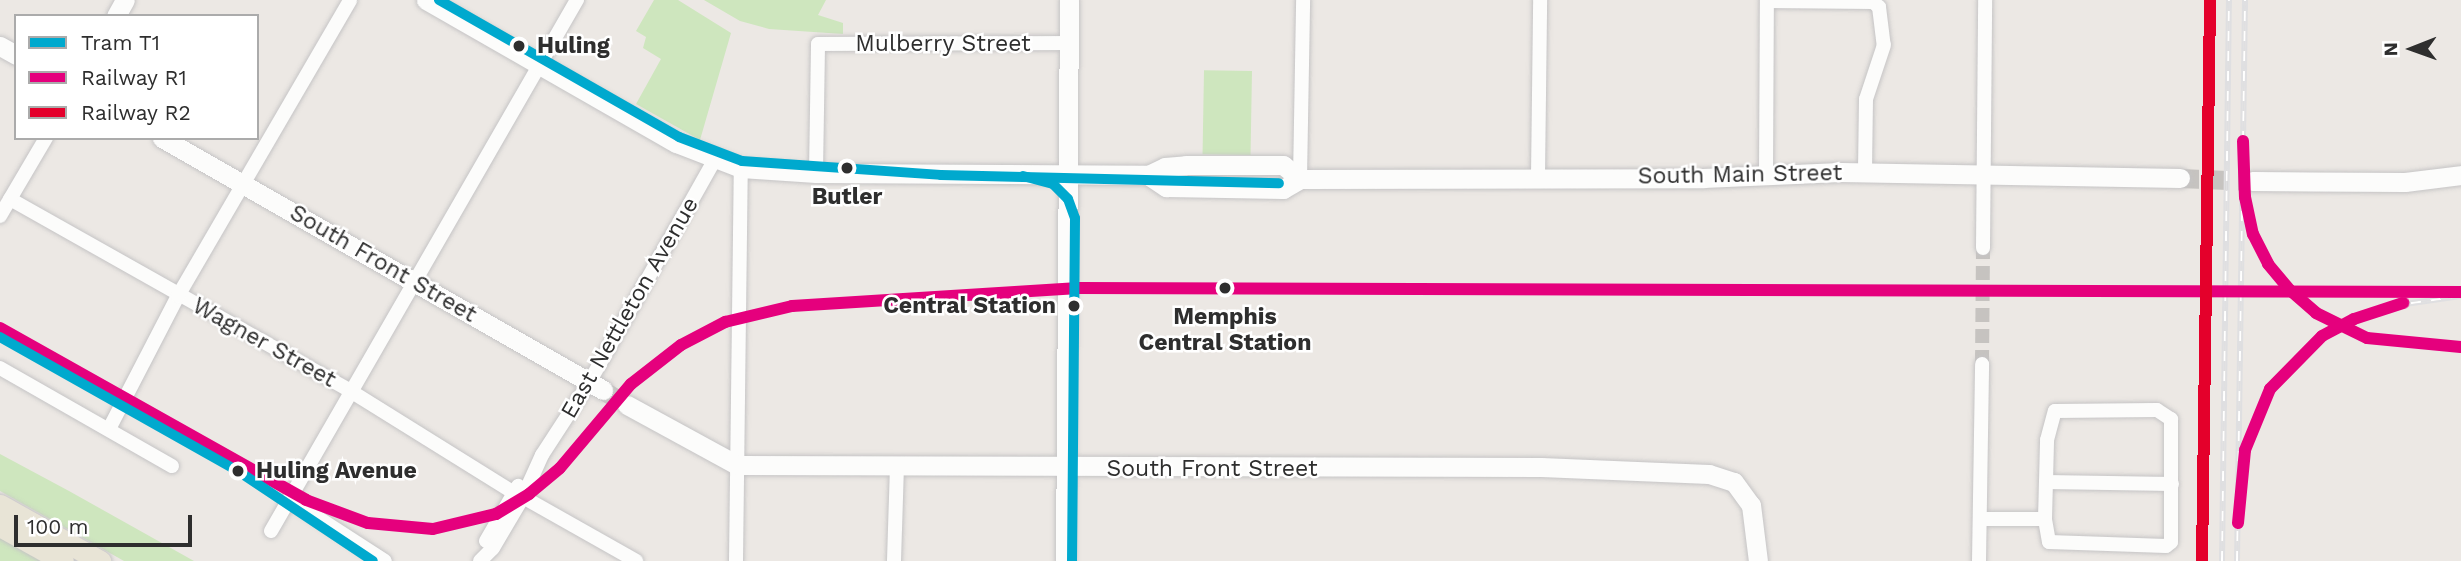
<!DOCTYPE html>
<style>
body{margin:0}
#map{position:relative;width:2461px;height:561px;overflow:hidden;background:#ece8e4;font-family:"Work Sans",sans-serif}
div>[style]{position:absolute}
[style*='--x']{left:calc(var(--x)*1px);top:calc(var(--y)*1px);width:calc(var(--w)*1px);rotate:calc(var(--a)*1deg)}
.green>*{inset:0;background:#cee6be;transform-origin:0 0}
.street-tunnel>*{height:14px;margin-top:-7px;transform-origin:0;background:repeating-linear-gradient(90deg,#c6c3c0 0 14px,transparent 0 21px)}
.secondary-tunnel>*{height:19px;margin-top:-9.5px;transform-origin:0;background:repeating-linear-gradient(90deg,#c6c3c0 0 19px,transparent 0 29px)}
.roads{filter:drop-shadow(0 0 2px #c5c4c5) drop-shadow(0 0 2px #c5c4c5)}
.street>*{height:14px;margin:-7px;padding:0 7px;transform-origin:7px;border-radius:7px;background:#fcfcfb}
.secondary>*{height:19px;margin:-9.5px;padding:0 9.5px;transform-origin:9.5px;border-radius:9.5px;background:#fcfcfb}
.primary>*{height:21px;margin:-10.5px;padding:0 10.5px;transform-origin:10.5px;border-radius:10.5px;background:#e8e4d6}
.tram>*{height:2px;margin:-1px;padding:0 1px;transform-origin:1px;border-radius:1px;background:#dfdfe1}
.rail>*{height:6px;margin-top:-3px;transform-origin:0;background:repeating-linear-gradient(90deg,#fff 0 10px,#dfdfe1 0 20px);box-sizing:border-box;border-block:2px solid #dfdfe1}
.rail-1>*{height:12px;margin:-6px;padding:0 6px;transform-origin:6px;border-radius:6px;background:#e5007d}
.rail-2>*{height:12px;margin:-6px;padding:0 6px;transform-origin:6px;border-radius:6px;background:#e4002b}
.tram-1>*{height:10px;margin:-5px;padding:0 5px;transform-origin:5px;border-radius:5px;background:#00a9ce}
.dots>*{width:19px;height:19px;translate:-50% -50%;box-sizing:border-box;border:4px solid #fff;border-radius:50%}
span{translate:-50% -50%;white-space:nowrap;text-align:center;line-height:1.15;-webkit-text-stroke:5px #fff;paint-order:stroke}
.street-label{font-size:23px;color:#2e2e2e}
.stop-label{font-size:23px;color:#2e2e2e;font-weight:700}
.left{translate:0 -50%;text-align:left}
.right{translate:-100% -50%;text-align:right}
.legend{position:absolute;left:14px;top:14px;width:245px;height:126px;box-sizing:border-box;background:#fff;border:2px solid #ababab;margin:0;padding:9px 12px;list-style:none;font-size:21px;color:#2e2e2e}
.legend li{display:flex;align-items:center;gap:14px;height:35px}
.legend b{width:35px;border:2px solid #ababab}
.north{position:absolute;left:2377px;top:14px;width:70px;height:70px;-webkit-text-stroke:5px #fff;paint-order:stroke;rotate:269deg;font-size:19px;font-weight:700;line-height:28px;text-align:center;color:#2e2e2e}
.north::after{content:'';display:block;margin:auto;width:24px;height:32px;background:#2e2e2e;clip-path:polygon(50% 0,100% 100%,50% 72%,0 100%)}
.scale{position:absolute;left:14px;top:515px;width:178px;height:32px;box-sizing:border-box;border:4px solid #2e2e2e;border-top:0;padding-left:9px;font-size:21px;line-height:24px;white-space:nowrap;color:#2e2e2e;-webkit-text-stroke:5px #fff;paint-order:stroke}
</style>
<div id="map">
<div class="green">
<i style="clip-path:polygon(654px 0,678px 0,731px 33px,700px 140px,636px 104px,661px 59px,643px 48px,646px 37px,636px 31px)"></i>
<i style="clip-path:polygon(704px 0,826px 0,818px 15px,843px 23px,843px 34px,769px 29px,740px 21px)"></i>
<i style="left:1252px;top:71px;width:84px;height:48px;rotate:91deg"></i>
<i style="clip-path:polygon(0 454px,69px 491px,194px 561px,124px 561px,0 491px)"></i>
<i style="clip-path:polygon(0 537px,45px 561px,0 561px)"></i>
</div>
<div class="street-tunnel">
<i style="--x:1982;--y:364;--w:116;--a:-89.5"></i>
</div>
<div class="secondary-tunnel">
<i style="--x:2180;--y:178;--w:72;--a:2.4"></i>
<i style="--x:603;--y:390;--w:28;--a:32"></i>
</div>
<div class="roads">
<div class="street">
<i style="--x:1767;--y:1;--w:106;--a:0.5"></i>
<i style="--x:1873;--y:2;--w:8;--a:40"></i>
<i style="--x:1879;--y:7;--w:38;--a:83"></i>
<i style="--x:1884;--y:45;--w:57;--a:108.4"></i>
<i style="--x:1866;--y:99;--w:74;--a:90.8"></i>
<i style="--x:816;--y:173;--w:129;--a:-89.1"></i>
<i style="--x:818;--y:44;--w:251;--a:-0.2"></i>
<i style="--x:1766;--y:173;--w:173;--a:-89.7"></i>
<i style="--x:1538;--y:176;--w:176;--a:-89.3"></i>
<i style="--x:1300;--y:179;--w:179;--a:-89"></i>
<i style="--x:10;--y:199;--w:393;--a:29.4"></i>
<i style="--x:352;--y:392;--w:191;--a:31.9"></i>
<i style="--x:0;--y:216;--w:91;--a:-59.5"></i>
<i style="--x:1983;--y:248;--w:248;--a:-89.5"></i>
<i style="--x:0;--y:368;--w:198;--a:29.7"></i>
<i style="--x:2157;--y:410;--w:17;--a:33"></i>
<i style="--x:2171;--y:419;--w:123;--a:90"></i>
<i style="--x:2171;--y:542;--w:6;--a:141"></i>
<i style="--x:2166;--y:546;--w:117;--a:-178"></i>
<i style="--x:2049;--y:542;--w:23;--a:-100"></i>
<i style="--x:2045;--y:519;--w:79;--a:-88.5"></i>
<i style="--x:2047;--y:440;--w:30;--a:-75"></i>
<i style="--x:2055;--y:411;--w:102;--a:-0.6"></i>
<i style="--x:109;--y:429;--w:150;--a:-62.6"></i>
<i style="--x:178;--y:296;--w:342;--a:-59.8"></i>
<i style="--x:2046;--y:482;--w:126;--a:0.9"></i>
<i style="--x:523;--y:497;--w:130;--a:29.5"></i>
<i style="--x:289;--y:499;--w:114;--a:32.9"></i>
<i style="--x:1980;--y:519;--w:65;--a:0"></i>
<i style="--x:271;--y:531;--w:613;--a:-60.05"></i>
<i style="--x:486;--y:541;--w:64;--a:-59.8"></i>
<i style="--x:480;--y:561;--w:18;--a:-45"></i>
<i style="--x:493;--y:548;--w:59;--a:-59.5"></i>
<i style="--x:523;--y:497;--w:46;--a:-65.7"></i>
<i style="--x:542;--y:455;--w:88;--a:-57"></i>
<i style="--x:590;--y:381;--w:255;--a:-60.6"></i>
<i style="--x:736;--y:561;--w:393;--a:-89.3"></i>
<i style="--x:894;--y:561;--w:94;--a:-88.2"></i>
<i style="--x:1979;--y:561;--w:197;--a:-89.1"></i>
</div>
<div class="secondary">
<i style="--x:426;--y:0;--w:288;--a:29.8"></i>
<i style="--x:676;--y:143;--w:70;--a:21"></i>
<i style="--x:741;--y:168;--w:75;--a:3.8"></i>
<i style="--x:816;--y:173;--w:332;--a:0.3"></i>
<i style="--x:1148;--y:175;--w:19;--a:-25"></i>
<i style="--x:1165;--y:167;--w:21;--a:-5"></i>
<i style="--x:1186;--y:165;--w:97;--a:0"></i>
<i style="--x:1283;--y:165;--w:22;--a:39"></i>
<i style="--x:116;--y:16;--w:18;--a:-61"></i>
<i style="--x:0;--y:46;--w:18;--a:29"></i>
<i style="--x:162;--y:138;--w:508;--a:29.74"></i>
<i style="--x:1148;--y:175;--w:22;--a:34"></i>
<i style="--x:1166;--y:187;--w:117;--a:1"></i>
<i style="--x:1283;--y:189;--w:20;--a:-30"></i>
<i style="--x:1300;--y:179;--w:403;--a:-0.1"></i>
<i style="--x:1703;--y:178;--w:137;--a:-2.5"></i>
<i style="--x:1840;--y:172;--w:340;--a:1"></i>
<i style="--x:2252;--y:181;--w:153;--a:0.4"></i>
<i style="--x:2405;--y:182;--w:56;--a:-7.1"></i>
<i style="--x:627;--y:405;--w:125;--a:28.6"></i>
<i style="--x:737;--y:465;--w:804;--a:0.14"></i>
<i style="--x:1541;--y:467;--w:168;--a:2.4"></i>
<i style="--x:1709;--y:474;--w:26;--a:18"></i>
<i style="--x:1734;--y:482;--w:29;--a:54"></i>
<i style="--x:1751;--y:505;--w:56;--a:82.9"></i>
<i style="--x:1065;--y:561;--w:561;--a:-89.59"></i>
</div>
<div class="primary">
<i style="--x:0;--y:505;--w:115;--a:29.2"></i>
<i style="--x:0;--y:526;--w:72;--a:29.1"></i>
</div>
</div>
<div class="tram">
<i style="--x:1160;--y:177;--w:119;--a:2.9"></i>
</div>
<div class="rail">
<i style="--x:2247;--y:209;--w:59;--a:69.1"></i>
<i style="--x:2268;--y:264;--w:35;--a:50"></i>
<i style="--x:2291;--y:291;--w:33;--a:41"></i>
<i style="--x:2316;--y:313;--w:71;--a:24"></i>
<i style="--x:2381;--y:342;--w:80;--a:3.6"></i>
<i style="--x:2244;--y:453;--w:69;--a:-67.9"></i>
<i style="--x:2270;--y:389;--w:74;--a:-45.5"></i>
<i style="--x:2322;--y:336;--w:75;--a:-23.5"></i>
<i style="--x:2391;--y:306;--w:71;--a:-8.1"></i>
<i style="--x:2202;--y:561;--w:561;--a:-89.18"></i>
<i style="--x:2222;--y:561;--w:561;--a:-89.29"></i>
<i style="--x:2237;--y:561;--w:561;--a:-89.18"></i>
</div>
<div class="rail-1">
<i style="--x:2243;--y:141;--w:56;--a:88"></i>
<i style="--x:2245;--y:197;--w:38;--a:78"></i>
<i style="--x:2253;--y:234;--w:34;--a:63"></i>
<i style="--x:2268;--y:264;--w:35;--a:50"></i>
<i style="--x:2291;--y:291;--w:33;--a:41"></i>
<i style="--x:2316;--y:313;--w:57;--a:26.1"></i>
<i style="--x:2367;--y:338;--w:94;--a:5.5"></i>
<i style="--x:0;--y:328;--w:351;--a:29.3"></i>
<i style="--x:306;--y:500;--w:66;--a:20.4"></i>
<i style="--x:368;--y:523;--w:65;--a:5.3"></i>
<i style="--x:433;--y:529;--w:65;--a:-13.4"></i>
<i style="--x:496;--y:514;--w:39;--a:-31"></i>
<i style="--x:529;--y:494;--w:40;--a:-40"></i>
<i style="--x:560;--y:468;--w:110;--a:-49.8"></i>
<i style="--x:631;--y:384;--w:63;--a:-38"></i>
<i style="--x:681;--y:345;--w:50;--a:-27.6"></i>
<i style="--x:725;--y:322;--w:69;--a:-13.4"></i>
<i style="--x:792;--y:306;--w:287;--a:-3.6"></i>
<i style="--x:1078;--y:288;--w:1383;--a:0.17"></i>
<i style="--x:2238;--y:523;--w:73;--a:-84.5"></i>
<i style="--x:2245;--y:450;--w:66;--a:-67.7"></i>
<i style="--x:2270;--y:389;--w:74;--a:-45.5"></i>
<i style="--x:2322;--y:336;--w:36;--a:-28"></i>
<i style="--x:2354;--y:319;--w:52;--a:-18.1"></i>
</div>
<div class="rail-2">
<i style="--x:2202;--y:561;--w:561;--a:-89.18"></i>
</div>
<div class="tram-1">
<i style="--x:439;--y:0;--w:276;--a:29.7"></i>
<i style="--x:679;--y:137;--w:67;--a:20.9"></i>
<i style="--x:742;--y:161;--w:199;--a:4"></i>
<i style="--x:941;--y:175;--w:338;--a:1.4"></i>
<i style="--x:1023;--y:176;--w:31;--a:15"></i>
<i style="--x:1053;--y:184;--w:21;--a:45"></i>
<i style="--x:1068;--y:199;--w:20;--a:70"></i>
<i style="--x:1075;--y:218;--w:343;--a:90.5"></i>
<i style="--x:0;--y:337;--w:273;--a:29.4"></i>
<i style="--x:238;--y:471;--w:162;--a:33.7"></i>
</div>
<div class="dots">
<i style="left:519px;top:46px;background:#2e2e2e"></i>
<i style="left:847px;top:168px;background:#2e2e2e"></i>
<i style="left:1225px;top:288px;background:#2e2e2e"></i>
<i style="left:1074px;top:306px;background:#2e2e2e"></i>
<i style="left:238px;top:471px;background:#2e2e2e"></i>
</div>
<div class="street-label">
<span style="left:943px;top:44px">Mulberry Street</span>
<span style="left:1740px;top:175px;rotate:-1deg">South Main Street</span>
<span style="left:383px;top:264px;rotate:30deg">South Front Street</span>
<span style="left:630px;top:308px;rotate:-60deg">East Nettleton Avenue</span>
<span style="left:264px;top:343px;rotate:29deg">Wagner Street</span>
<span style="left:1212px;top:469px">South Front Street</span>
</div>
<div class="stop-label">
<span class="left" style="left:537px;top:46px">Huling</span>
<span style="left:847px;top:197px">Butler</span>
<span class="right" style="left:1056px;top:306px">Central Station</span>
<span style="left:1225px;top:330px">Memphis<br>Central Station</span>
<span class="left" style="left:256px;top:471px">Huling Avenue</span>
</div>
<ul class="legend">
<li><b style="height:9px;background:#00a9ce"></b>Tram T1</li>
<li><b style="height:9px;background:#e5007d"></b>Railway R1</li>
<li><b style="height:9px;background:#e4002b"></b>Railway R2</li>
</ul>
<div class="north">N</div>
<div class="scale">100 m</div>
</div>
